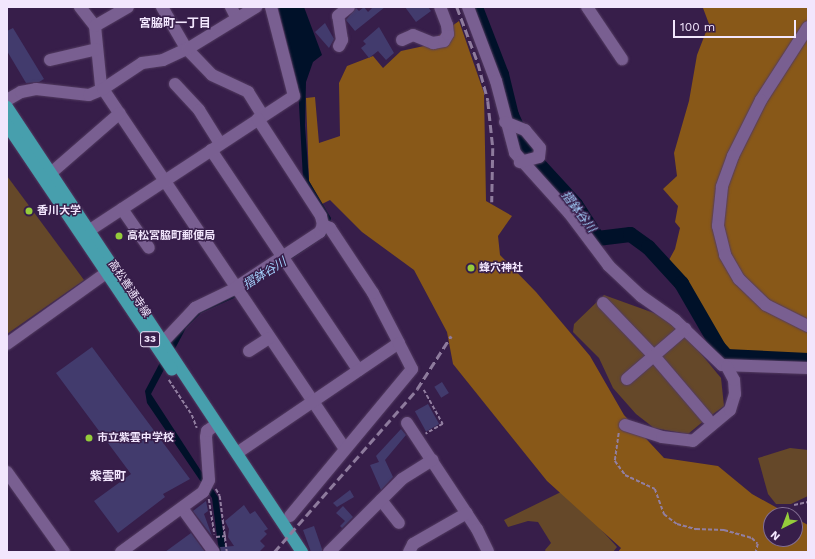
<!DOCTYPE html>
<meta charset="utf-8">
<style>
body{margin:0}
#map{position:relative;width:815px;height:559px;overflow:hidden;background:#371e4a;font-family:"Work Sans","Noto Sans JP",sans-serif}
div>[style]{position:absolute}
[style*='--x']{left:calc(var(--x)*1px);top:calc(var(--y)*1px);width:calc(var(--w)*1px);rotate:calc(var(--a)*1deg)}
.green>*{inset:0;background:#654829}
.forest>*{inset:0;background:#885818}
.water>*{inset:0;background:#001129}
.river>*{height:15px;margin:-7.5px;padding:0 7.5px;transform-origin:7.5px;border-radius:7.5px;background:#001129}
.building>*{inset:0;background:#423b6d;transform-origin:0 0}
.path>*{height:1.5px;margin-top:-0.75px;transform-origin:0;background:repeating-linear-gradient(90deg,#927fa1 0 4px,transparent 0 6px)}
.roads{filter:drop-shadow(0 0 1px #523b60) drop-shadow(0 0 1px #523b60)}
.minor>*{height:12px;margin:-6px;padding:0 6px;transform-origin:6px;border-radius:6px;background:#795f91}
.major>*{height:12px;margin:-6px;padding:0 6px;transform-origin:6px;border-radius:6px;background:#479fad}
.rail>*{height:2.5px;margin-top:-1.25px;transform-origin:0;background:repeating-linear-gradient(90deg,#8e7b9d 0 8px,transparent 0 12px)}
.dots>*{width:11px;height:11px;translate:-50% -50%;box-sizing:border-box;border:2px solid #371e4a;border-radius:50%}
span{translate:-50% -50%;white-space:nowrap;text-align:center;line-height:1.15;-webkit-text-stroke:3px #371e4a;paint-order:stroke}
.shield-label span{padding:1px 3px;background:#371e4a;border:1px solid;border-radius:3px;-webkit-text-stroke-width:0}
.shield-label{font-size:10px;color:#f2e6fd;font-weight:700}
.poi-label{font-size:11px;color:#f2e6fd;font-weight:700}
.left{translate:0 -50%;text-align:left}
.street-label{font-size:11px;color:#f2e6fd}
.neighbourhood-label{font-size:12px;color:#f2e6fd;font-weight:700}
.water-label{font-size:12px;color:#a4d0fc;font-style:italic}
.frame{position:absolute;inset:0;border:8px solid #f2e6fd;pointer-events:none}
.north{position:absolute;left:763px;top:507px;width:40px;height:40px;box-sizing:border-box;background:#371e4a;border:1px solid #826e92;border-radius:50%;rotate:222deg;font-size:11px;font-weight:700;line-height:16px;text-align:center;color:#f2e6fd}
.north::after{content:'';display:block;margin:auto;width:14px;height:18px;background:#95cc3b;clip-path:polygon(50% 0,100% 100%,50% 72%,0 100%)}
.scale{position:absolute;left:673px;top:20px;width:123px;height:18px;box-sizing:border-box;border:2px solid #f2e6fd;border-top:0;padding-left:5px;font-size:12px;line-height:14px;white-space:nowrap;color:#f2e6fd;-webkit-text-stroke:3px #371e4a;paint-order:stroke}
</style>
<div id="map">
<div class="green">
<i style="clip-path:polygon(7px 176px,84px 280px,7px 334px)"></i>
<i style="clip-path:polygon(604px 295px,665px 317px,679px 330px,654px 359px,705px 420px,688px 434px,654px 428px,636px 414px,613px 388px,599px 358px,573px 332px,574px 324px)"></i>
<i style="clip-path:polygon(684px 333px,721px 378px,724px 406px,709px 417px,658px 356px)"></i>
<i style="clip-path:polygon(790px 448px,808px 450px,808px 496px,791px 504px,776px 504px,768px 494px,758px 458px)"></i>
<i style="clip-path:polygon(565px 490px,617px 547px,613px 552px,546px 552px,545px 550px,551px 543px,538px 522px,528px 521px,508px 527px,504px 520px)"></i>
</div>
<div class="forest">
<i style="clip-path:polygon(719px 7px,808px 7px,808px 362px,800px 359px,746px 362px,726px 358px,717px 353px,675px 280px,669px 260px,675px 249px,680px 228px,675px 222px,678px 206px,663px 189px,677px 176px,674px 153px,689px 101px,697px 55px,709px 24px,703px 8px)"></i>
<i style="clip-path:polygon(459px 21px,484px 93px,486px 201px,512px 216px,498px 236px,500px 255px,536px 292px,590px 356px,624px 415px,664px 458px,718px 466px,752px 494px,790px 515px,771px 515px,771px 539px,795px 539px,795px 518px,808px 525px,808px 552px,618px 552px,621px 548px,547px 481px,453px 364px,447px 332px,414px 270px,362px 232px,330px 200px,322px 204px,309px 181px,306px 98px,315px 97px,319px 143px,340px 136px,339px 83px,347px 66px,373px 56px,383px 68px,401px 51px,424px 46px)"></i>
</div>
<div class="water">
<i style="clip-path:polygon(278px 7px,304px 7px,322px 55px,313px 62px,306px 82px,305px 126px,309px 181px,331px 218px,328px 234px,234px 298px,201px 313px,186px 328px,151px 394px,218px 497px,226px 552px,219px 552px,212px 498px,147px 403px,145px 391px,174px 336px,198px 310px,321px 236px,303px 179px,298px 86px)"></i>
</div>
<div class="river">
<i style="--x:475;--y:7;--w:72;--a:68.8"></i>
<i style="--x:501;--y:74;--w:42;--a:76.3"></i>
<i style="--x:511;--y:115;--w:43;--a:65.2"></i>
<i style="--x:529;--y:154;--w:68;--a:47.4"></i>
<i style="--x:575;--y:204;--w:40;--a:57.1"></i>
<i style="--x:597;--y:238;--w:33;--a:-7"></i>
<i style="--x:630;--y:234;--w:22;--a:36"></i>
<i style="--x:648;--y:247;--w:49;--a:47.5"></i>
<i style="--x:681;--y:283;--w:74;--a:60"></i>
<i style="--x:718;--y:347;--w:12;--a:48"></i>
<i style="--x:726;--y:356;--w:82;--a:2.8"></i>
</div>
<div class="building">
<i style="clip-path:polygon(364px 7px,368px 12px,373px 7px,385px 7px,355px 31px,346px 20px,356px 8px,359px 11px)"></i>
<i style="clip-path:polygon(405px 7px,428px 7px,431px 11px,416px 22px)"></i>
<i style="clip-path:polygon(325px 23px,334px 39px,329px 48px,315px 32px)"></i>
<i style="clip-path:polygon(379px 27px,394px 53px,386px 60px,378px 51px,369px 58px,361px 48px,366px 44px,363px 41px)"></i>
<i style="clip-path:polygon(13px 28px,44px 79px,39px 82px,26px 83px,7px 51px,7px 31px)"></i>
<i style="clip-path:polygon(92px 347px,190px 479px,163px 494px,165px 497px,118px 533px,94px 501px,131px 474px,56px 373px)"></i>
<i style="left:442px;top:382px;width:13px;height:9px;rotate:58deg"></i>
<i style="left:428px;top:404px;width:23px;height:15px;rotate:61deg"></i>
<i style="clip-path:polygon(401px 429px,406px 435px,385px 460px,393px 477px,381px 490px,370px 465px,379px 462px,376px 456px)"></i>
<i style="clip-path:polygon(350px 490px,354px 497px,337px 507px,333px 503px)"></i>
<i style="clip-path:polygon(206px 501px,208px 511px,204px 514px,212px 536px,193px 511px)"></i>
<i style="clip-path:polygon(244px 505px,250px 514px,255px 511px,268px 529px,264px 531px,267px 534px,260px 541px,265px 546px,259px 552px,221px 552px,220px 547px,234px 546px,228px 537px,229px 529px,225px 521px)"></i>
<i style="clip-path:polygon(343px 506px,353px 517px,342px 528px,340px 526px,345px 521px,336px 513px)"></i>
<i style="clip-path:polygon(314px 526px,322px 549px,322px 552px,311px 552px,303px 530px)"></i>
<i style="clip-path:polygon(191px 533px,205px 552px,165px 552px)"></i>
</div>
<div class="path">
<i style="--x:169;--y:380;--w:42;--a:56.7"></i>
<i style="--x:192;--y:415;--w:14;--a:69"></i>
<i style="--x:424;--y:390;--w:39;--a:61"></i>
<i style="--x:443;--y:424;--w:20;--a:150"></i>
<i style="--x:619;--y:433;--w:28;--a:98"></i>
<i style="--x:615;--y:461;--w:17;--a:54"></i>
<i style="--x:625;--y:475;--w:33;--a:25"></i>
<i style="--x:655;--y:489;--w:27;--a:70"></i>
<i style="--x:664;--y:514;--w:6;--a:39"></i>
<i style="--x:669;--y:518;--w:10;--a:37"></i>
<i style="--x:677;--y:524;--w:20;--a:15"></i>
<i style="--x:696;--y:529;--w:28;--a:2"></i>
<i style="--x:724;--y:530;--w:29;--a:16"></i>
<i style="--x:752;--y:538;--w:8;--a:45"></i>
<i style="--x:758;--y:544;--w:8;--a:104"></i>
<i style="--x:216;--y:489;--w:8;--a:60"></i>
<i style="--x:220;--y:496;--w:56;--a:82.9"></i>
<i style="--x:209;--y:499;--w:36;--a:81"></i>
<i style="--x:794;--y:505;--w:14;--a:-12"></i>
<i style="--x:216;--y:537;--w:10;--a:-6"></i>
</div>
<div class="roads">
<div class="minor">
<i style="--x:80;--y:7;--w:24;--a:52"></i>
<i style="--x:95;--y:26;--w:60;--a:84.3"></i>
<i style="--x:101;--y:86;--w:437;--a:56.1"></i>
<i style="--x:162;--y:7;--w:48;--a:59.7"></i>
<i style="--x:186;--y:48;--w:37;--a:46"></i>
<i style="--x:212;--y:75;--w:40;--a:25"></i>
<i style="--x:248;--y:92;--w:28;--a:58"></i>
<i style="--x:231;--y:7;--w:13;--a:63"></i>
<i style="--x:468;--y:7;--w:79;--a:69.3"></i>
<i style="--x:496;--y:81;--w:74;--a:75.2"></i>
<i style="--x:515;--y:153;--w:81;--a:48"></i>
<i style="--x:569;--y:213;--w:66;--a:53"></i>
<i style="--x:609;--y:266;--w:44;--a:43.2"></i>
<i style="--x:641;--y:296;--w:42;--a:35.2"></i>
<i style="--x:675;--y:320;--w:65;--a:43.8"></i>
<i style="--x:722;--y:365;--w:86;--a:2"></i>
<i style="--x:587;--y:7;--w:63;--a:56.1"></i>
<i style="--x:95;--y:26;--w:38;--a:-30"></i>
<i style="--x:808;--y:27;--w:87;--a:122.8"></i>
<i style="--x:761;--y:100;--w:63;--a:116.6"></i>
<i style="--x:733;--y:156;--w:33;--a:110"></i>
<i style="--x:722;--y:187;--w:39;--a:96"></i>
<i style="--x:718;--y:226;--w:30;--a:76"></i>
<i style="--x:725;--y:255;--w:28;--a:60"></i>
<i style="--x:739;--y:279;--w:37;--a:44"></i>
<i style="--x:766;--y:305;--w:47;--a:26.6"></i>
<i style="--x:402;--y:40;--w:12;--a:-24"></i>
<i style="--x:413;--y:35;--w:22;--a:22"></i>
<i style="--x:433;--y:43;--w:11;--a:-10"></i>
<i style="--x:444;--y:41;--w:8;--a:-60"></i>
<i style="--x:448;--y:34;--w:9;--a:-96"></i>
<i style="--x:447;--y:25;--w:19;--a:-111"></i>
<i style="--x:339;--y:46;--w:7;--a:-63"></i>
<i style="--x:342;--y:40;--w:24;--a:-99"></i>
<i style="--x:338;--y:16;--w:14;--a:-39"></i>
<i style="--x:50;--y:60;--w:48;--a:-13.2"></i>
<i style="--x:175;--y:84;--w:35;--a:47"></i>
<i style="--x:199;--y:110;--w:40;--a:58"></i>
<i style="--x:7;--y:100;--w:16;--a:-30"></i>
<i style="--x:21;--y:92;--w:15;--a:-11"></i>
<i style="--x:36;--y:89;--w:53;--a:6.5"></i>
<i style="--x:89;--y:95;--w:15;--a:-23"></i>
<i style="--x:103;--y:89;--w:47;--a:-33.7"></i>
<i style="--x:142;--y:63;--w:21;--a:-8"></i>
<i style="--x:163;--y:60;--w:29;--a:-25"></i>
<i style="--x:189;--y:48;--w:79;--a:-31.5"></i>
<i style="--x:505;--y:122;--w:22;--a:22"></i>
<i style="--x:525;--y:130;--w:23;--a:50"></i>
<i style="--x:540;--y:148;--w:9;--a:96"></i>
<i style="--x:539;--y:157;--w:20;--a:165"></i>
<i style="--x:211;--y:150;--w:265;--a:56.2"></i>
<i style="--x:51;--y:173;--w:91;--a:-41"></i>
<i style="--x:122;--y:209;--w:47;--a:55.3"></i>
<i style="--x:90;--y:230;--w:244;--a:-33.3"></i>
<i style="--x:294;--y:96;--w:92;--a:-104.5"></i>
<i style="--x:603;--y:303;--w:74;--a:46.1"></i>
<i style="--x:654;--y:356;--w:82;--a:49.5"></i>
<i style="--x:163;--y:342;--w:47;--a:-46.7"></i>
<i style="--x:195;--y:308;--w:41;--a:-25.9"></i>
<i style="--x:232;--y:290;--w:105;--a:-33.4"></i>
<i style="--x:320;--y:232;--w:8;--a:-67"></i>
<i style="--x:323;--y:225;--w:9;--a:-103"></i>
<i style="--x:321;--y:216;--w:116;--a:-123"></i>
<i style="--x:7;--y:344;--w:122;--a:-35.6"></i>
<i style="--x:249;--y:351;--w:24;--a:-33"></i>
<i style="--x:627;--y:379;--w:77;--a:-40.8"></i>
<i style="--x:407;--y:423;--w:127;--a:56.6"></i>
<i style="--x:477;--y:529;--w:25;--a:64"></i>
<i style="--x:625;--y:425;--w:39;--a:18"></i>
<i style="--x:662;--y:437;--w:31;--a:7"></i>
<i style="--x:693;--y:441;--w:48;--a:-40"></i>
<i style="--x:730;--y:410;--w:17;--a:-73"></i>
<i style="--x:735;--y:394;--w:14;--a:-94"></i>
<i style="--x:734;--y:380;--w:15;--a:-118"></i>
<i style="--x:240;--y:451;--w:192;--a:-34.2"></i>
<i style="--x:399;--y:343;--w:56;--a:-117.5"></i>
<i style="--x:373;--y:293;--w:78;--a:-123.5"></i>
<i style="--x:330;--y:228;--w:8;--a:-157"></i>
<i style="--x:7;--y:472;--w:98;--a:54.5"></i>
<i style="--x:381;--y:500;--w:29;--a:52"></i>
<i style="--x:182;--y:508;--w:54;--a:54"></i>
<i style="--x:290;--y:516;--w:191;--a:-50.3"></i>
<i style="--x:412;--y:369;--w:29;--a:-117"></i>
<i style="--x:121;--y:552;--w:102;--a:-36.2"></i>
<i style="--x:203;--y:492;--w:13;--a:-63"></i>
<i style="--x:209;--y:480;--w:43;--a:-94"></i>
<i style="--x:206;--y:437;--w:6;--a:-81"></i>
<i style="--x:207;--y:431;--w:12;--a:-35"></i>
<i style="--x:329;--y:552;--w:103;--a:-45"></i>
<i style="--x:402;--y:479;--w:36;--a:-32"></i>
<i style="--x:409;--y:552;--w:9;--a:-63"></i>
<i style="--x:413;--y:544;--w:62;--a:-29.9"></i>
</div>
<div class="major">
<i style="--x:7;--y:107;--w:534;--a:56.46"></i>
<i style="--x:7;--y:125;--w:295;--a:56"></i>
</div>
</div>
<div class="rail">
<i style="--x:457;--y:7;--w:60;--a:69.4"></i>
<i style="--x:478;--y:63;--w:39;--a:75"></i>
<i style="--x:488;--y:101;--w:47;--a:83.9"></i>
<i style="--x:493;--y:148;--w:54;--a:91.1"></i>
<i style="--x:274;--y:552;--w:217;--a:-48.7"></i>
<i style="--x:417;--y:389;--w:63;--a:-57.3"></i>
</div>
<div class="dots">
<i style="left:29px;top:211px;background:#95cc3b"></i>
<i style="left:119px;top:236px;background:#95cc3b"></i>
<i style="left:471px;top:268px;background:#95cc3b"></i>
<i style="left:89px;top:438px;background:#95cc3b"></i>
</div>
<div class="shield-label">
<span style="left:150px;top:339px">33</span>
</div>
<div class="poi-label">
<span class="left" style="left:37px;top:211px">香川大学</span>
<span class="left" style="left:127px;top:236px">高松宮脇町郵便局</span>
<span class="left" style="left:479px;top:268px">蜂穴神社</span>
<span class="left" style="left:97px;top:438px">市立紫雲中学校</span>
</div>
<div class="street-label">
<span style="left:129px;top:289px;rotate:56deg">高松善通寺線</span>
</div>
<div class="neighbourhood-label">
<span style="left:175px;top:24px">宮脇町一丁目</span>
<span style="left:108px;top:477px">紫雲町</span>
</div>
<div class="water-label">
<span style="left:578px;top:212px;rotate:53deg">摺鉢谷川</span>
<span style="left:265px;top:274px;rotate:-32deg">摺鉢谷川</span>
</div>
<div class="frame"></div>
<div class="north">N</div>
<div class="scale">100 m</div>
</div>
